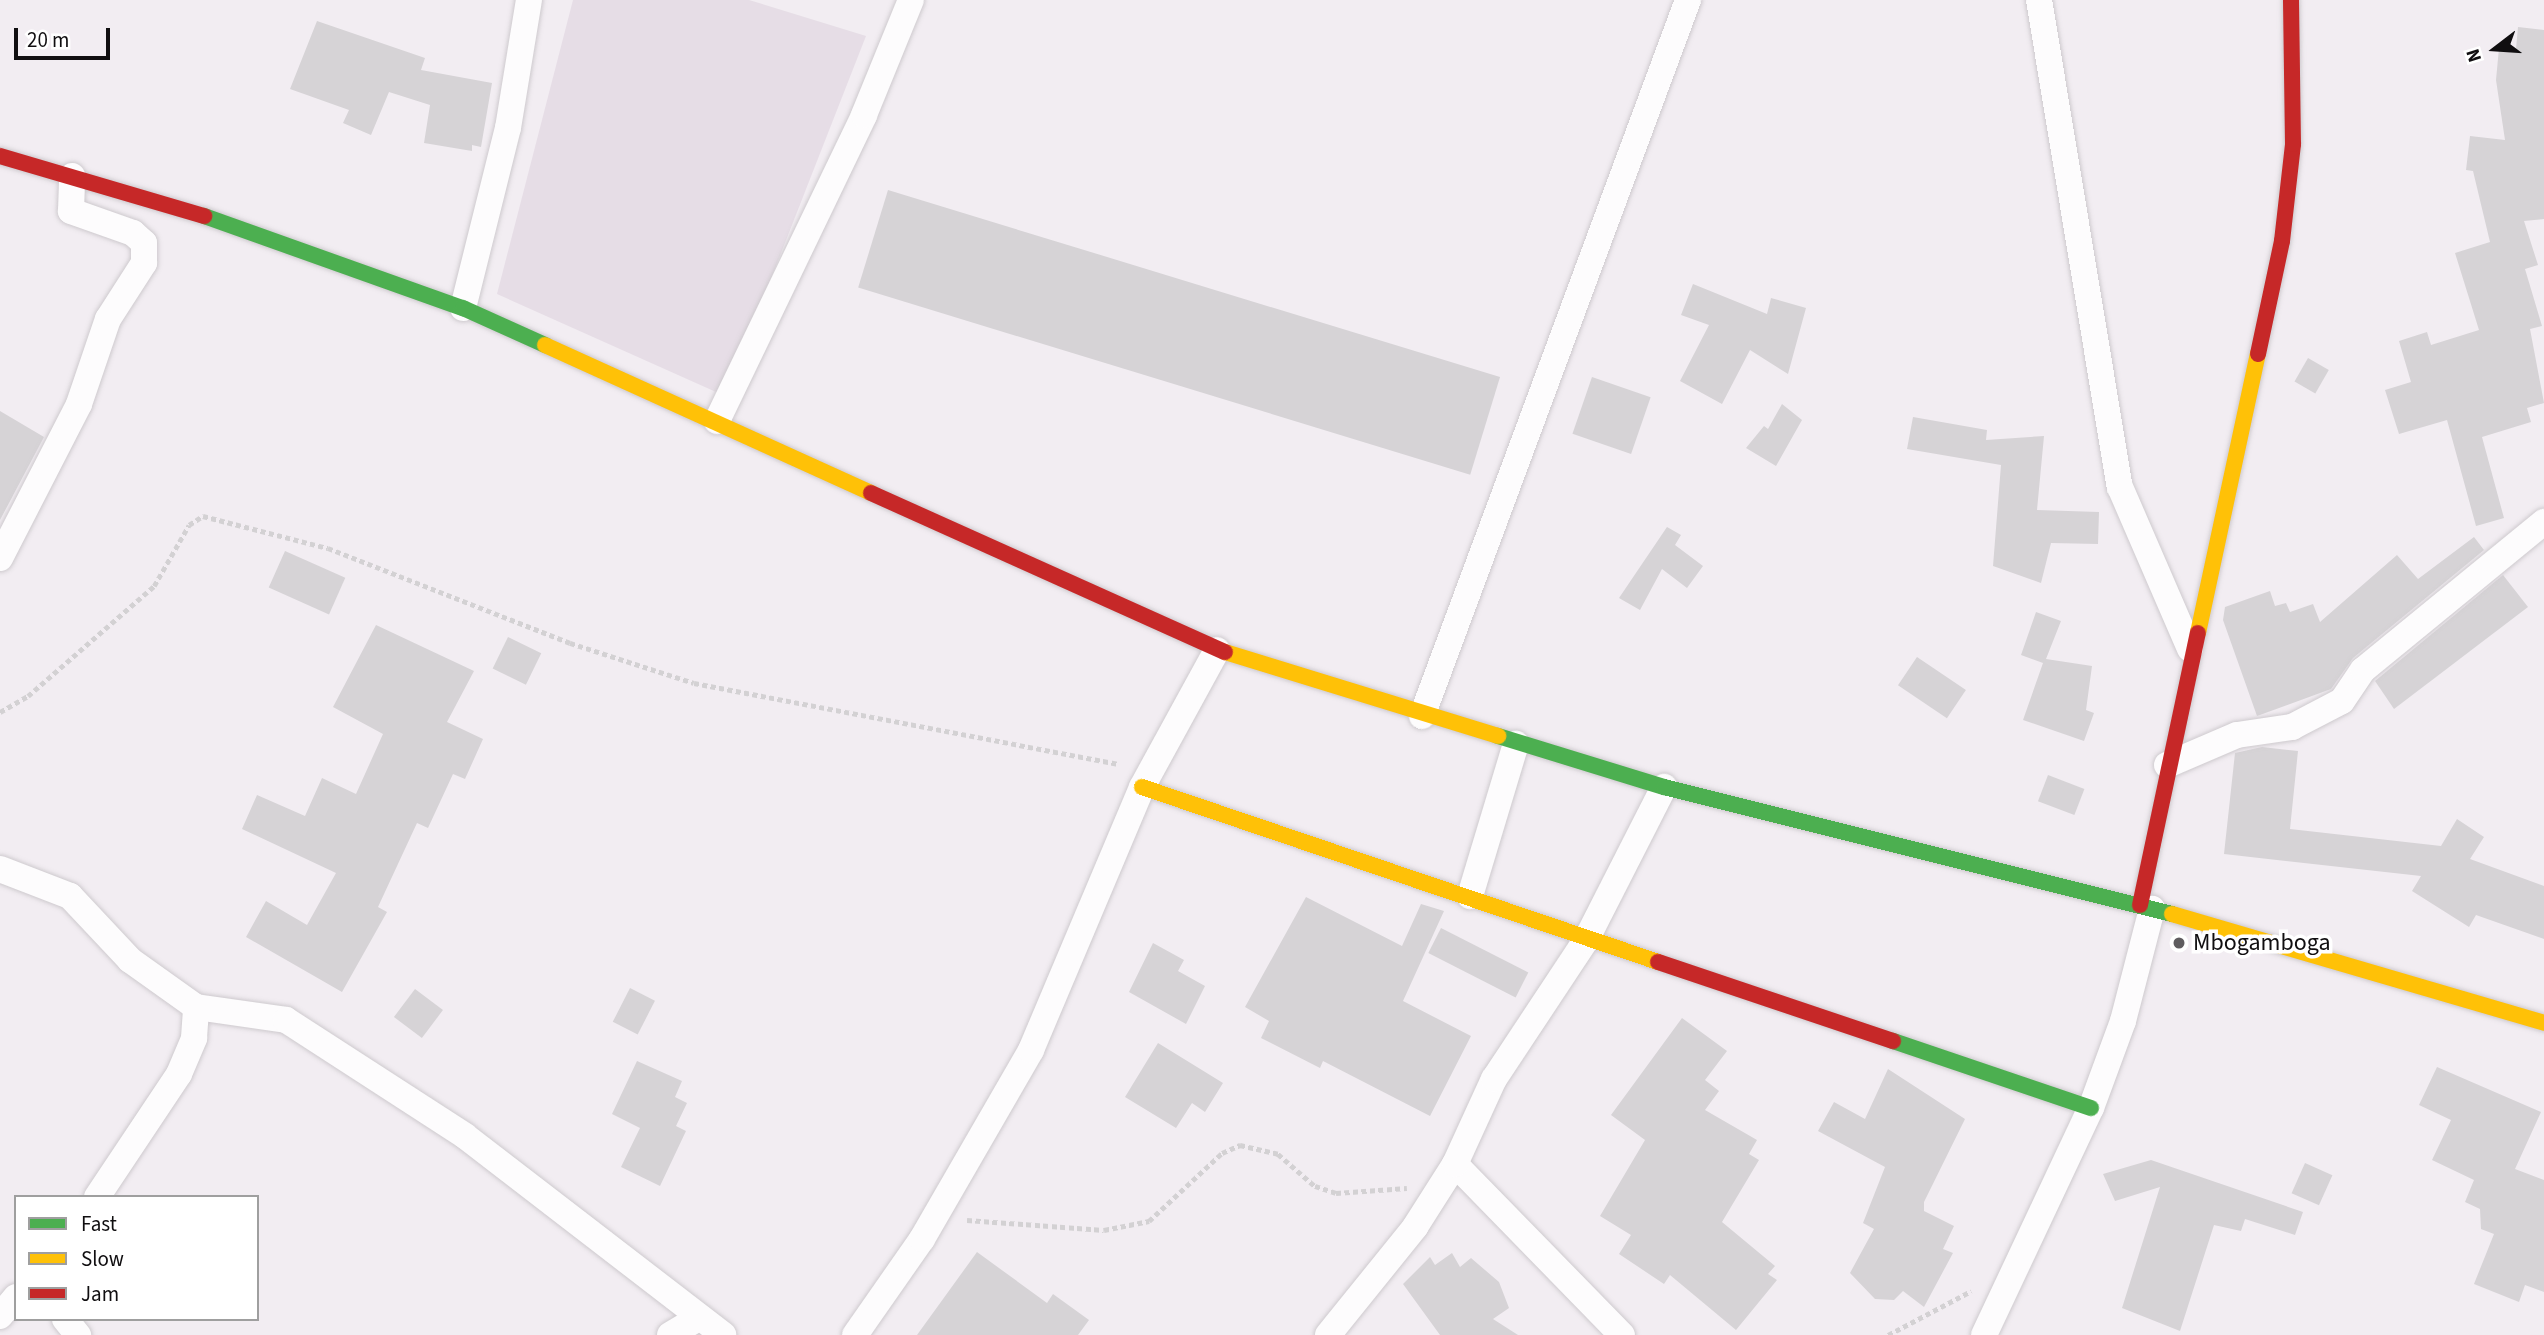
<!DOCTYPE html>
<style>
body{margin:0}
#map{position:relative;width:2544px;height:1335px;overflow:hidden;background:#f2edf2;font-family:"Source Sans 3",sans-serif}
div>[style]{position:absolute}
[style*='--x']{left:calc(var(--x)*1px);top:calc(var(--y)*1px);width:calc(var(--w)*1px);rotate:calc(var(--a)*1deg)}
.built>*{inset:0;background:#e6dde6}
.building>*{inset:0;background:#d6d3d6;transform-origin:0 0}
.path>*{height:4.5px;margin-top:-2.25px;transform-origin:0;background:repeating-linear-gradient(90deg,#d3d1d3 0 5px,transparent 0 8.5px)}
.roads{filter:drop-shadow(0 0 2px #cecace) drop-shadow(0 0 2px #cecace)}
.street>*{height:26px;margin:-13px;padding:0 13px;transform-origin:13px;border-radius:13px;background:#fdfcfd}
.fast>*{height:16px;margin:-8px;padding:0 8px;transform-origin:8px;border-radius:8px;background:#4caf50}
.slow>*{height:16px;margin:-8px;padding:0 8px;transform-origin:8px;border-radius:8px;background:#ffc107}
.jam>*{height:16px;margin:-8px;padding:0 8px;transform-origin:8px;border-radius:8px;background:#c62828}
.dots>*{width:19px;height:19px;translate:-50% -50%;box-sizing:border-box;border:4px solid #fff;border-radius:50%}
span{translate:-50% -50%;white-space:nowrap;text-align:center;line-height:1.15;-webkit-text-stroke:7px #fff;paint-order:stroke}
.poi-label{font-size:24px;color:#100e10}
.left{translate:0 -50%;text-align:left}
.legend{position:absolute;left:14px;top:1195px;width:245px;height:126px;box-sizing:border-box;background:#fff;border:2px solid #9f9f9f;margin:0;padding:9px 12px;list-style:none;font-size:21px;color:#100e10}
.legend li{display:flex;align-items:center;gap:14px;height:35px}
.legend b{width:35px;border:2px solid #9f9f9f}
.north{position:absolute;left:2460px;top:14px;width:70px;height:70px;-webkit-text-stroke:5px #fff;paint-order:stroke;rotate:253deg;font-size:19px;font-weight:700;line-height:28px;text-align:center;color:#100e10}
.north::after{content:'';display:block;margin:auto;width:24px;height:32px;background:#100e10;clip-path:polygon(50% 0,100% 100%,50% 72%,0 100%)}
.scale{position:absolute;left:14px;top:28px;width:96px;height:32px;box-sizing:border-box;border:4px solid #100e10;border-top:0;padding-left:9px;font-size:21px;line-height:24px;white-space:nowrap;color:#100e10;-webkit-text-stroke:5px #fff;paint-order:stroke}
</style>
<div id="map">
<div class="built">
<i style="clip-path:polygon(573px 0,749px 0,866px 36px,725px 396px,497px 294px)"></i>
</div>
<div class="building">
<i style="clip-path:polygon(317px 21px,425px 58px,421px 70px,492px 83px,481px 147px,472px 145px,472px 151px,424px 143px,430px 105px,389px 92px,371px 135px,343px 123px,349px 110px,290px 89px)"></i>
<i style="clip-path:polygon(2518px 27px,2544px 30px,2544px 219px,2524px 221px,2538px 265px,2525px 269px,2542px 326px,2530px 329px,2544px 403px,2527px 408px,2531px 422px,2482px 437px,2504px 518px,2476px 526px,2447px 420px,2399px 434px,2385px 390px,2411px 382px,2399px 341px,2427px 332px,2431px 345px,2479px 330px,2455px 253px,2490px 242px,2473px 171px,2466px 170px,2470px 136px,2505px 140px,2496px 80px,2499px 48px,2516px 49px)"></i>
<i style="left:888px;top:190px;width:640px;height:102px;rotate:17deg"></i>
<i style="clip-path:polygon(1693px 284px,1767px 314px,1771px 298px,1806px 308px,1788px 374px,1750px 350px,1722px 404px,1680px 381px,1709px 325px,1681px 315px)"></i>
<i style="left:2308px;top:358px;width:24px;height:27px;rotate:30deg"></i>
<i style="left:1592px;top:377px;width:62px;height:60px;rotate:19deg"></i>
<i style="clip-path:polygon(1782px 404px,1802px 420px,1776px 466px,1746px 448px,1764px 426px,1768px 429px)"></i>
<i style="clip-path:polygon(0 411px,44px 437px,0 520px)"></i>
<i style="clip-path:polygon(1913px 417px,1987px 430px,1986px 440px,2044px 436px,2037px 510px,2099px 512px,2098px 544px,2051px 543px,2041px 583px,1993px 566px,2001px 465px,1907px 449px)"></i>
<i style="clip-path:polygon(1667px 527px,1681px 535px,1675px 545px,1703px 566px,1687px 588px,1662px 569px,1640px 610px,1619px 598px)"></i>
<i style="clip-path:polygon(2474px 537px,2484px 550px,2353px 658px,2331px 689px,2257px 716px,2223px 620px,2225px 607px,2270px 591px,2275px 606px,2286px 603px,2290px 612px,2313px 604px,2320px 622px,2397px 555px,2418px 579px)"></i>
<i style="left:285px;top:551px;width:66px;height:40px;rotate:24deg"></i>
<i style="clip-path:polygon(2503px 575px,2528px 607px,2394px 709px,2375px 681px)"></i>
<i style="clip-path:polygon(2036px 612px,2061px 621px,2046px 659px,2092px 666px,2086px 710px,2094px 713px,2084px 741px,2023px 720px,2043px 663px,2021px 655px)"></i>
<i style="clip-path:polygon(376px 625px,474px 671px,447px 722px,483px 739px,465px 779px,453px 774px,428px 828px,417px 823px,378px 907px,387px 912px,342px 992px,246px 937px,266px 901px,307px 925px,336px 873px,242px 829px,257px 795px,305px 816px,322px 778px,356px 794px,383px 734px,333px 707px)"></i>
<i style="left:508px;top:637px;width:37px;height:35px;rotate:26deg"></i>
<i style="left:1917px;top:657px;width:59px;height:34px;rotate:34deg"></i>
<i style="clip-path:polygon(2262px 747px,2298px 751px,2290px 829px,2441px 846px,2457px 819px,2484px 837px,2470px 859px,2544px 886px,2544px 939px,2476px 915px,2469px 927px,2412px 891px,2421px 876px,2224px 854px,2235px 753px)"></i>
<i style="left:2048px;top:775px;width:39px;height:28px;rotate:21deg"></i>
<i style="clip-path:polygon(1306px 897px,1402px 946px,1421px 904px,1444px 911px,1403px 1001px,1471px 1036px,1430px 1116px,1323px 1061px,1320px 1068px,1261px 1038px,1269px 1021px,1245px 1007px)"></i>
<i style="left:1441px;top:928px;width:98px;height:28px;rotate:27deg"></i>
<i style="clip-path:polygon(1153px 943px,1184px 960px,1178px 971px,1205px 986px,1186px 1024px,1129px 992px)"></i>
<i style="left:630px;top:988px;width:28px;height:38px;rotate:27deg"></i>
<i style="left:415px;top:989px;width:35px;height:35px;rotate:37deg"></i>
<i style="clip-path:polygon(1682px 1018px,1727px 1051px,1705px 1080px,1719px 1091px,1705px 1110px,1757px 1140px,1749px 1154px,1759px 1160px,1722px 1222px,1775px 1266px,1768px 1274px,1777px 1280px,1736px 1330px,1670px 1275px,1664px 1284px,1619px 1254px,1631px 1235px,1600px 1216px,1645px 1140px,1611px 1115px)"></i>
<i style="clip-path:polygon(1158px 1043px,1223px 1083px,1205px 1112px,1192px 1103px,1176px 1128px,1125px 1097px)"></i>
<i style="clip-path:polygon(637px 1061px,682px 1081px,675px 1097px,687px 1103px,676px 1126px,686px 1131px,660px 1186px,621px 1167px,640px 1128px,612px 1114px)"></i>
<i style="clip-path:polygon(2437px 1067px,2541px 1112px,2515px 1169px,2544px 1180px,2544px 1292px,2525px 1285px,2519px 1302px,2474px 1284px,2494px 1234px,2481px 1229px,2480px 1209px,2465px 1202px,2474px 1180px,2432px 1160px,2451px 1120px,2419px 1105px)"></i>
<i style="clip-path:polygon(1888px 1069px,1965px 1119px,1924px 1202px,1924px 1211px,1954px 1226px,1943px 1249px,1953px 1253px,1924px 1307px,1903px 1291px,1894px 1300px,1875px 1299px,1850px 1273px,1874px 1229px,1863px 1223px,1885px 1167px,1818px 1131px,1834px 1102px,1865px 1119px)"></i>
<i style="clip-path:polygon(2151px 1160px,2303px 1212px,2295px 1235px,2245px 1219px,2241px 1231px,2214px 1225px,2180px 1331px,2122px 1308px,2160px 1187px,2115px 1201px,2103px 1174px)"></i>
<i style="left:2305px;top:1163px;width:30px;height:33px;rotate:24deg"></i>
<i style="clip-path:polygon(977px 1252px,1047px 1303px,1053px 1294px,1089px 1320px,1078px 1335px,917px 1335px)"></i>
<i style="clip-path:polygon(1452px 1253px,1460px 1267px,1471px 1258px,1499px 1282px,1509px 1308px,1493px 1319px,1518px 1335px,1440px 1335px,1403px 1284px,1430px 1257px,1435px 1265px)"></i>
</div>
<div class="path">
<i style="--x:0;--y:712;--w:32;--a:-30"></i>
<i style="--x:28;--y:696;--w:167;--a:-41.1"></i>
<i style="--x:154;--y:586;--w:70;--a:-60.2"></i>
<i style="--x:189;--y:525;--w:17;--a:-33"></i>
<i style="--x:203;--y:516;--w:129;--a:14.4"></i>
<i style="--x:328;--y:548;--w:260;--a:21.4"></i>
<i style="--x:570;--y:643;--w:130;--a:17.9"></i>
<i style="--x:694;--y:683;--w:431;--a:10.8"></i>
<i style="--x:967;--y:1220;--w:137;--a:4.2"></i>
<i style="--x:1104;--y:1230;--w:46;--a:-11.3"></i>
<i style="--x:1149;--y:1221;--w:100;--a:-43"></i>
<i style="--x:1222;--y:1153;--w:20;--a:-24"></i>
<i style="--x:1240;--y:1145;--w:39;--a:13"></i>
<i style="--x:1278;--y:1154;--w:49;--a:40.9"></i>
<i style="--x:1315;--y:1186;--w:22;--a:18"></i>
<i style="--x:1336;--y:1193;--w:71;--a:-4"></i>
<i style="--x:1888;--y:1335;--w:94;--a:-27.9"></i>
</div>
<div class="roads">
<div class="street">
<i style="--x:2039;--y:0;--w:494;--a:80.6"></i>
<i style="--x:2120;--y:487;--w:176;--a:66.6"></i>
<i style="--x:463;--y:308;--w:186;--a:-76"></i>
<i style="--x:508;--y:128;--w:130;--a:-80.7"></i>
<i style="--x:717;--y:421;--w:339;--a:-64.3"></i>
<i style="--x:864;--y:115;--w:124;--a:-67.8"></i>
<i style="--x:0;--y:558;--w:173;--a:-62.8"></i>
<i style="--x:79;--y:404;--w:90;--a:-71.2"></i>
<i style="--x:108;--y:319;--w:67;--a:-57.3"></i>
<i style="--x:144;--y:263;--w:20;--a:-90"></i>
<i style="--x:144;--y:243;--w:15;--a:-138"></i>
<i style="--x:133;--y:233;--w:66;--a:-160.5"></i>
<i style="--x:71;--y:211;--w:35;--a:-88"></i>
<i style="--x:1422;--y:716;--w:764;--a:-69.62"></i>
<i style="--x:2167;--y:765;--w:76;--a:-23.2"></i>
<i style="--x:2237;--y:735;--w:56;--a:-8.3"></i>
<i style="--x:2292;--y:727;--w:56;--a:-27.5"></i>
<i style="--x:2342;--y:701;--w:37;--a:-56"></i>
<i style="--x:2363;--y:670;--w:234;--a:-39.3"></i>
<i style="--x:0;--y:869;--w:75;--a:21.1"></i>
<i style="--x:70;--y:896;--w:88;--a:46.8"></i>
<i style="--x:130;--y:960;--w:81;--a:35.5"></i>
<i style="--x:196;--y:1007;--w:91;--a:8.2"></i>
<i style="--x:286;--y:1020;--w:213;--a:32.9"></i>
<i style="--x:465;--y:1136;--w:326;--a:37.6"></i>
<i style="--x:1470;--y:896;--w:159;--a:-73.2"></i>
<i style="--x:1455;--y:1164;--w:239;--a:45.7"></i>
<i style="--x:97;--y:1197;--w:148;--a:-56.3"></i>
<i style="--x:179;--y:1074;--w:39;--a:-67"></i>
<i style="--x:194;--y:1038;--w:31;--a:-86"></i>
<i style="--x:0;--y:1316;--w:25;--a:-50"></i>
<i style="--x:65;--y:1319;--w:21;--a:51"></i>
<i style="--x:670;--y:1335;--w:31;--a:-31"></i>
<i style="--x:855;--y:1335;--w:117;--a:-55.1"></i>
<i style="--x:922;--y:1239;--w:218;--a:-60"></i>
<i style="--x:1031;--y:1050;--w:285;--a:-67.1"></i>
<i style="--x:1142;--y:787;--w:156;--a:-61.3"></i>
<i style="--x:1328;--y:1335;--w:139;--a:-51.1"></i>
<i style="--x:1415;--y:1227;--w:75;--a:-57.6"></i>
<i style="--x:1455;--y:1164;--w:94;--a:-65.4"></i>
<i style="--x:1494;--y:1079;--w:167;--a:-56.5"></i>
<i style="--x:1586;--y:940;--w:172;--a:-63"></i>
<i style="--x:1984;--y:1335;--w:251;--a:-64.8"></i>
<i style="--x:2091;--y:1108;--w:93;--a:-69.8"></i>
<i style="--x:2123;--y:1021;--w:116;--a:-75.5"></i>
</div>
<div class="fast">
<i style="--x:204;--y:216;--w:275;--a:19.6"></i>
<i style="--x:463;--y:308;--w:90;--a:24.3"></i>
<i style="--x:1498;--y:736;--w:174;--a:17.1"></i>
<i style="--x:1664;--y:787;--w:524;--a:14.04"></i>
<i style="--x:1893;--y:1041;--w:209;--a:18.7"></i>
</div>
<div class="slow">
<i style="--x:545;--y:345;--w:358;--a:24.4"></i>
<i style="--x:2198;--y:633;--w:285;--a:-77.9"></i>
<i style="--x:1225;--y:652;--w:286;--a:17.1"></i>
<i style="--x:1142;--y:787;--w:545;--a:18.73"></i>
<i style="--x:2172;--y:914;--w:388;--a:16.3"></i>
</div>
<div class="jam">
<i style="--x:0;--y:156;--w:213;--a:16.4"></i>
<i style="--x:2258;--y:354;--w:116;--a:-78"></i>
<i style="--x:2282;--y:241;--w:98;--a:-83.5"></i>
<i style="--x:2293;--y:144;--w:144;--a:-90.8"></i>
<i style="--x:871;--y:493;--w:388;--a:24.2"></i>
<i style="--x:2140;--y:905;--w:278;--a:-78"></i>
<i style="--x:1658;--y:962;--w:248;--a:18.6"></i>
</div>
</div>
<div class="dots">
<i style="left:2179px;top:943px;background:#5f5c5f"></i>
</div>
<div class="poi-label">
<span class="left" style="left:2193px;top:943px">Mbogamboga</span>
</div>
<ul class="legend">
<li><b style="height:9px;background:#4caf50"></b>Fast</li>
<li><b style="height:9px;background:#ffc107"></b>Slow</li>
<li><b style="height:9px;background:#c62828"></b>Jam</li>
</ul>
<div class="north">N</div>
<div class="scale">20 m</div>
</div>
